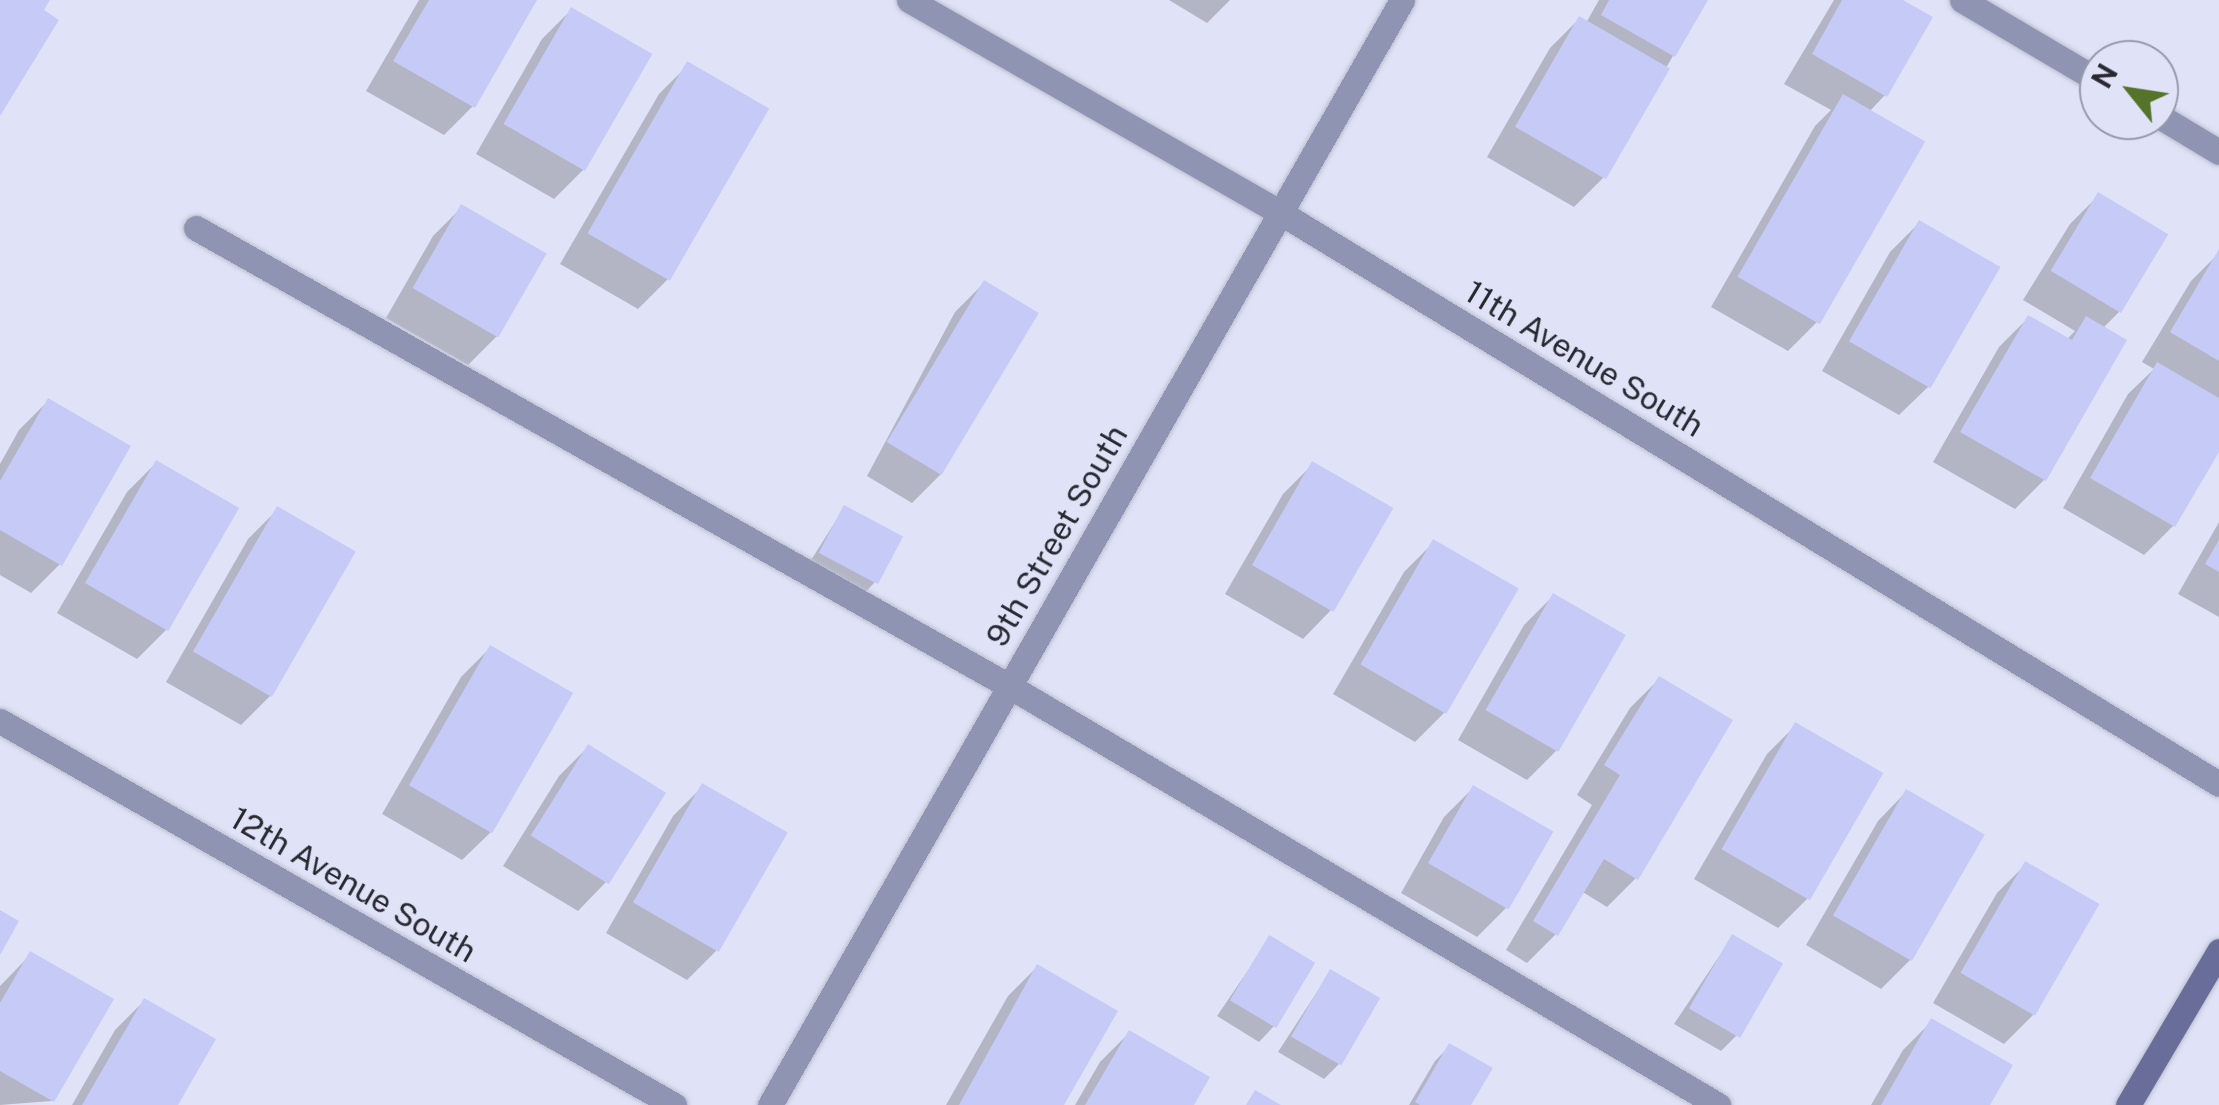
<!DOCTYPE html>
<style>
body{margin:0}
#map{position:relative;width:2219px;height:1105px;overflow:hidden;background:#e0e3f7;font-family:"Public Sans",sans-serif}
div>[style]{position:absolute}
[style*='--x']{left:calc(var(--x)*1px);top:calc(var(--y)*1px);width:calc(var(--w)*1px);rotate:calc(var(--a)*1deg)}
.shadow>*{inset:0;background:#0003}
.building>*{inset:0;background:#c5cbf6;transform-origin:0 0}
.roads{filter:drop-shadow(0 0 2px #bbbecf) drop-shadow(0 0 2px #bbbecf)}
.service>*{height:25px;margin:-12.5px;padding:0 12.5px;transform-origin:12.5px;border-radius:12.5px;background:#9094b3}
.minor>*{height:25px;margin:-12.5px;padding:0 12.5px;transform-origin:12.5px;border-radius:12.5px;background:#9094b3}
.secondary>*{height:25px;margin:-12.5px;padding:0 12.5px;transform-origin:12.5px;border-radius:12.5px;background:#686d9a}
span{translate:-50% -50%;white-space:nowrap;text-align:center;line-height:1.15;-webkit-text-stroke:10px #e0e3f7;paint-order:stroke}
.street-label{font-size:32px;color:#282930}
.north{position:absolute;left:2079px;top:40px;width:100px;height:100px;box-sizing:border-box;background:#e0e3f7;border:2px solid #9699a7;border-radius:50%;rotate:300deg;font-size:28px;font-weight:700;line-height:40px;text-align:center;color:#282930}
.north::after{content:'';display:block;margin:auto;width:35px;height:45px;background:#55742a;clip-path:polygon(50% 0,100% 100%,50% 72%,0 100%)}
</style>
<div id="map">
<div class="shadow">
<i style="clip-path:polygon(419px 0,534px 0,473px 106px,444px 135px,366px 91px)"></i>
<i style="clip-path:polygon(1169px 0,1230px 0,1207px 23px)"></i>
<i style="clip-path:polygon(1599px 0,1705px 0,1603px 178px,1574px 207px,1487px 157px,1550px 48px,1579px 19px,1586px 23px)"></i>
<i style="clip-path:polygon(1834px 0,1898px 0,1885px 95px,1869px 112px,1817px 322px,1788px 351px,1711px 307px,1815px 126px,1831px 110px,1784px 84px)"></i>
<i style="clip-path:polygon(571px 10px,649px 55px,583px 170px,554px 199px,476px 154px,542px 39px)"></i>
<i style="clip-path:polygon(688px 65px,765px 109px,667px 280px,638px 309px,560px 264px,659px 94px)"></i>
<i style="clip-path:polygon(2099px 195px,2119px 312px,2102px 329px,2124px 341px,2044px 480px,2015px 509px,1933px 462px,1999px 347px,2028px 318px,2066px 340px,2075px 331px,2023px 300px,2070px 224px)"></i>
<i style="clip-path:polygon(462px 207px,544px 254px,497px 336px,468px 365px,386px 318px,433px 236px)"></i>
<i style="clip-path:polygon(1919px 223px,1928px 387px,1899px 415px,1822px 371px,1890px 252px)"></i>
<i style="clip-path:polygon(2219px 253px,2219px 447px,2173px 526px,2144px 555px,2063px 508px,2128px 394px,2154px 369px,2142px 362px,2191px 281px)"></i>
<i style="clip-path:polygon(984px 283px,941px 474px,912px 503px,867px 476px,955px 312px)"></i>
<i style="clip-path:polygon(48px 401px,60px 564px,31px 593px,0 575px,0 464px,19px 430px)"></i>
<i style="clip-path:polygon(156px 463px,166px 630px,137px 659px,57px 613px,127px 492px)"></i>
<i style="clip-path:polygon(1312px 465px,1331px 610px,1303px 639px,1225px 594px,1283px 494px)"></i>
<i style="clip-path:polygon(844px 508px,875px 582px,860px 598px,806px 568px)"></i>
<i style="clip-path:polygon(277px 510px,270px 696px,241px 725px,166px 682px,248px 539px)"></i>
<i style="clip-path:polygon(2219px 522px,2219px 617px,2178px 594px)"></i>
<i style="clip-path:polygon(1433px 543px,1444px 713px,1415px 742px,1333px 694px,1404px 572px)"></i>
<i style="clip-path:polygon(1553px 596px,1556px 751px,1527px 780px,1458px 740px,1524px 625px)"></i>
<i style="clip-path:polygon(490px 648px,491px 832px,462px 860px,382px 814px,461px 677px)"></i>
<i style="clip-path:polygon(1659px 679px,1636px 878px,1607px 907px,1581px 891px,1556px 934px,1527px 963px,1506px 950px,1592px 805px,1577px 795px,1630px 708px)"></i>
<i style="clip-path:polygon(1796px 725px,1807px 899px,1778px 928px,1694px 879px,1767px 754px)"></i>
<i style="clip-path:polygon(588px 747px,606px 882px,578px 911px,503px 866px,559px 776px)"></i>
<i style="clip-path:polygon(702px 787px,716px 951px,687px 980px,606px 933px,673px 816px)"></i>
<i style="clip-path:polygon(1473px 788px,1550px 832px,1506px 908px,1477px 937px,1401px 893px,1444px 817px)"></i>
<i style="clip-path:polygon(1906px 792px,1982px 835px,1910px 960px,1881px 989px,1806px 945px,1878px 821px)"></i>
<i style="clip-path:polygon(2026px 864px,2033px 1015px,2004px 1044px,1933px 1003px,1997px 893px)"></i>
<i style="clip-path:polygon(1732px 937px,1736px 1036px,1721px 1051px,1674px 1024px)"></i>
<i style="clip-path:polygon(1270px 938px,1274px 1026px,1259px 1042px,1217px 1016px)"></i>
<i style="clip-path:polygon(31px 954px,52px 1101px,0 1105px,0 986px)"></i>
<i style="clip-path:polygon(1037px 967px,1061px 1105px,946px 1105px,1008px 996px)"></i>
<i style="clip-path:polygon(1330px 972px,1339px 1064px,1324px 1079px,1278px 1052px)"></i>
<i style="clip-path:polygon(144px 1001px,175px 1105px,72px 1105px,115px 1030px)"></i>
<i style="clip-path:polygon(1932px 1021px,1987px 1105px,1871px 1105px,1903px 1050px)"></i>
<i style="clip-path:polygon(1129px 1033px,1191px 1105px,1075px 1105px,1100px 1062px)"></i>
<i style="clip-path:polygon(1450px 1046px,1468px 1105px,1409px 1105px,1435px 1061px)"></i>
</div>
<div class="building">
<i style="clip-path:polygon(0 0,50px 0,44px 10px,59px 20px,0 116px)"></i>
<i style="clip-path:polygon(429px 0,537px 0,475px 108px,393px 61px)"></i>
<i style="clip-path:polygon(1609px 0,1708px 0,1675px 57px,1601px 15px)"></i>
<i style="clip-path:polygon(1842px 0,1903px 0,1933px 17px,1887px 97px,1812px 54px)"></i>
<i style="left:571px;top:7px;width:94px;height:135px;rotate:30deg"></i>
<i style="left:1579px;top:16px;width:105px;height:128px;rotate:30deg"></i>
<i style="left:687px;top:61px;width:95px;height:199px;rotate:30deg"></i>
<i style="left:1843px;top:94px;width:95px;height:211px;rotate:30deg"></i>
<i style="left:2098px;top:192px;width:82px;height:92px;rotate:31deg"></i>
<i style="left:461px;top:204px;width:99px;height:97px;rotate:30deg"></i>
<i style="left:1919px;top:220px;width:94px;height:140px;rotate:30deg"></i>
<i style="clip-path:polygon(2219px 249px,2219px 361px,2170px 332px)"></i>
<i style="left:984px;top:280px;width:64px;height:189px;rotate:31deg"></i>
<i style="clip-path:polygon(2028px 315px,2072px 340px,2086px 316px,2127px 340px,2046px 481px,1960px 432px)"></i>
<i style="clip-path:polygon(2157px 362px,2219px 398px,2219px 452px,2175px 527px,2090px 478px)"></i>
<i style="clip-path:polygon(48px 398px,131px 446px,62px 566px,0 530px,0 481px)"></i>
<i style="left:156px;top:460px;width:96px;height:142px;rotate:30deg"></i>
<i style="left:1312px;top:461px;width:94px;height:120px;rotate:30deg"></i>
<i style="left:844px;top:505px;width:67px;height:54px;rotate:28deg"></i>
<i style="left:277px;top:506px;width:91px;height:168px;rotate:30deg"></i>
<i style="left:1433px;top:539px;width:99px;height:145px;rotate:30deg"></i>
<i style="clip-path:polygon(2219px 540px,2219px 572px,2205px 564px)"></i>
<i style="left:1553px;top:593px;width:84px;height:135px;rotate:30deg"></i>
<i style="left:490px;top:645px;width:96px;height:162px;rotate:30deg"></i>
<i style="clip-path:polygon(1659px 676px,1733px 720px,1638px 880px,1604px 859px,1558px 936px,1533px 921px,1620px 775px,1604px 765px)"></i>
<i style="left:1795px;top:722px;width:102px;height:147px;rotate:30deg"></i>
<i style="left:588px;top:744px;width:92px;height:108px;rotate:32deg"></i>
<i style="left:702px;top:783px;width:99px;height:138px;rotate:30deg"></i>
<i style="left:1473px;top:785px;width:93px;height:90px;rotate:30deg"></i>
<i style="left:1906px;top:789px;width:91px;height:146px;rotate:30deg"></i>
<i style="left:2025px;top:861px;width:86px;height:129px;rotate:30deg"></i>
<i style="clip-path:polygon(0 910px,19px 921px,0 955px)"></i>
<i style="left:1732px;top:934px;width:59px;height:86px;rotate:30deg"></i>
<i style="left:1269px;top:935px;width:54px;height:76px;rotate:31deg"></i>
<i style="clip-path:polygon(30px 951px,114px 999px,54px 1102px,0 1071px,0 1003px)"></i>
<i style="clip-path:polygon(1037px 964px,1118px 1011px,1064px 1105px,959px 1105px)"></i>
<i style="left:1330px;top:969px;width:58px;height:78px;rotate:30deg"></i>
<i style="clip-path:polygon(144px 998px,216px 1039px,178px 1105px,82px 1105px)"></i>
<i style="clip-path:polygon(1931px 1018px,2013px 1065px,1990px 1105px,1881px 1105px)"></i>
<i style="clip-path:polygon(1129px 1030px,1210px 1077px,1194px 1105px,1085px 1105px)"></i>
<i style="clip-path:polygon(1449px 1043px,1493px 1068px,1471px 1105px,1420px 1105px,1415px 1102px)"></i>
<i style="clip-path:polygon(1255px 1090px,1281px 1105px,1246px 1105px)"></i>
</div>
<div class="roads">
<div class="service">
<i style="--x:1962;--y:0;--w:159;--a:30.6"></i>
<i style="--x:2159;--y:116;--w:70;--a:31"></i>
<i style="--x:196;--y:228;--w:933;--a:29.39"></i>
<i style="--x:1009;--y:686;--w:824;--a:30.58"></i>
</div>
<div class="minor">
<i style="--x:909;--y:0;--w:429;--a:29.8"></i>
<i style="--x:1281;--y:213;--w:1098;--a:31.33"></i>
<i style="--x:0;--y:721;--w:776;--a:29.67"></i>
<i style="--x:770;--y:1105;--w:1273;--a:-60.23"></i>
</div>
<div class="secondary">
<i style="--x:2128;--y:1105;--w:179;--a:-59.4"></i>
</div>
</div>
<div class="street-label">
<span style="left:1584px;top:359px;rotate:31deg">11th Avenue South</span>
<span style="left:1057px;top:536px;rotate:-60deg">9th Street South</span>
<span style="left:353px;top:885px;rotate:30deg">12th Avenue South</span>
</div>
<div class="north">N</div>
</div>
